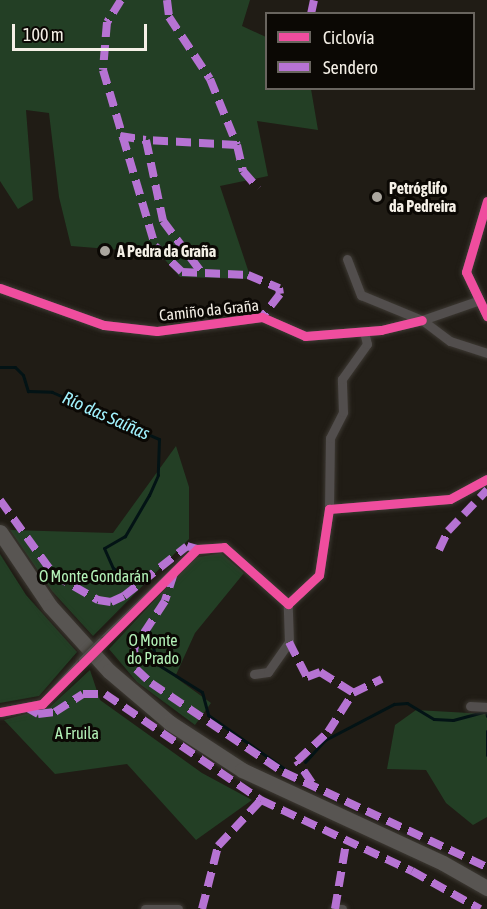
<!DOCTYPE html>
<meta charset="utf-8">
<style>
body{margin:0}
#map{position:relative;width:487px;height:909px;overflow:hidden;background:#201c15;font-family:"Asap Condensed",sans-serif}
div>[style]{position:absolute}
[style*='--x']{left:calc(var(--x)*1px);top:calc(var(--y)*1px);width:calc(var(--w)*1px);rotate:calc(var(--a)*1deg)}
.green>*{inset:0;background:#233f25}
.stream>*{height:3px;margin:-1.5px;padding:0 1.5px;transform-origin:1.5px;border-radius:1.5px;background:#031315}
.roads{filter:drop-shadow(0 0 2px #3d3933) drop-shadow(0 0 2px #3d3933)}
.minor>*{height:9px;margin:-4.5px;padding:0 4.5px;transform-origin:4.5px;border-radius:4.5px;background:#524e4d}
.trunk>*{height:15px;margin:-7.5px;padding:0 7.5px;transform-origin:7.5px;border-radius:7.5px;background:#585552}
.bridges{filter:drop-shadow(0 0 2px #3d3933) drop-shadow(0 0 2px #3d3933)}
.minor-bridge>*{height:9px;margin:-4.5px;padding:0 4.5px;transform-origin:4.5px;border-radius:4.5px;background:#524e4d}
.quiet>*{height:8px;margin-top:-4px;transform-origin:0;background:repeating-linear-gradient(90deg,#b673d3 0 15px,transparent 0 23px)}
.cycleway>*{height:9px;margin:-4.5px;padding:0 4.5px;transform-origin:4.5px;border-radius:4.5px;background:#ef4d9e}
.dots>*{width:16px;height:16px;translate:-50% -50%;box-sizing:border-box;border:3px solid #0b0804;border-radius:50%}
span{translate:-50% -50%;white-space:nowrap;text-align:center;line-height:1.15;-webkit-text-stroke:6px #0b0804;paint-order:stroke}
.poi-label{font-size:16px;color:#f5f0e7;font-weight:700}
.left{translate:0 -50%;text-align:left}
.street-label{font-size:16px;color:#f5f0e7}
.park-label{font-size:16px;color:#b4f2b8}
.water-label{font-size:18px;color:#a1f2fe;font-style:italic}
.legend{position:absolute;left:265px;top:12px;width:210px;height:78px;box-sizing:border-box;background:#0b0804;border:2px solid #69655f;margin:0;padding:8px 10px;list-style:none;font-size:18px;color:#f5f0e7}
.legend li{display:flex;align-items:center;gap:12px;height:30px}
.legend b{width:30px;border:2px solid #69655f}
.scale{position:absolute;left:12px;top:24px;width:135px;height:27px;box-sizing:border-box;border:3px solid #f5f0e7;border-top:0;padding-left:8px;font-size:18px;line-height:21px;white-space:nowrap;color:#f5f0e7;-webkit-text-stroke:4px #0b0804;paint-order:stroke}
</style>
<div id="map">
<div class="green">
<i style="clip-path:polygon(0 0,250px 0,242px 26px,266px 37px,266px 88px,311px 89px,318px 130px,257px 121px,268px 176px,220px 186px,251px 279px,180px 277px,159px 253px,71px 246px,59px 197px,49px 113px,26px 110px,33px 200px,18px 209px,0 181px)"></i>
<i style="clip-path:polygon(176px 446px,189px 487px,189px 539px,93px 636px,52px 591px,10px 530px,113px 533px)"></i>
<i style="clip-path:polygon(221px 553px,244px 573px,195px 633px,175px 677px,211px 703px,195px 725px,137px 682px,109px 649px,194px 558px)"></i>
<i style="clip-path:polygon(0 554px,26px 595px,77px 652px,39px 696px,0 703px)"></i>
<i style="clip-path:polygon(90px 670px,100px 700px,202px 773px,252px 800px,196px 840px,127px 764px,55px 774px,4px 720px,50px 707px)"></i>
<i style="clip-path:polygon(416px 710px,487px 714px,487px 817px,473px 825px,446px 803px,426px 770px,387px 769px,395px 725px)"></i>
</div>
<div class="stream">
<i style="--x:0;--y:367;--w:15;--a:0"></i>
<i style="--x:15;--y:367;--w:11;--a:45"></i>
<i style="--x:23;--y:375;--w:17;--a:73"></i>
<i style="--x:28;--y:391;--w:24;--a:2"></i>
<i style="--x:52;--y:392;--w:117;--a:23.7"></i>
<i style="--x:159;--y:439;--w:36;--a:92"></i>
<i style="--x:158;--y:475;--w:22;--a:114"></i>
<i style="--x:149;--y:495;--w:48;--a:120.3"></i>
<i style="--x:125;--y:536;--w:24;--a:150"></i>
<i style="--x:104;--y:548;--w:22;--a:66"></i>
<i style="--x:113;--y:568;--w:26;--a:32"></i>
<i style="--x:149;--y:631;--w:34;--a:76"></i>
<i style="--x:157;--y:664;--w:53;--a:31.9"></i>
<i style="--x:202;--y:692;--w:24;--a:75"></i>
<i style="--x:208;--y:715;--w:99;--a:35.1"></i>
<i style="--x:487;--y:731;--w:24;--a:90"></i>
<i style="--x:305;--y:762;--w:30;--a:-48"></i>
<i style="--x:325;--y:740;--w:78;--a:-27.6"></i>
<i style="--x:394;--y:704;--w:13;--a:-4"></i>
<i style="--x:407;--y:703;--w:31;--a:31"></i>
<i style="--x:434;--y:719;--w:19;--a:3"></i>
<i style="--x:453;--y:720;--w:34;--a:-15"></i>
<i style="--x:486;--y:711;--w:5;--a:79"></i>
</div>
<div class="roads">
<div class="minor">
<i style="--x:487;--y:201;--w:74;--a:106.5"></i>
<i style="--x:466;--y:272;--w:49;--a:64.5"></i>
<i style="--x:347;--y:259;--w:39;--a:69"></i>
<i style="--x:361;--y:295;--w:66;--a:22.3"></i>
<i style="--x:0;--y:288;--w:110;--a:19.6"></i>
<i style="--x:104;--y:325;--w:53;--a:6.5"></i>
<i style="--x:157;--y:331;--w:106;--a:-7.6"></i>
<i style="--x:262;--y:317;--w:47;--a:23.8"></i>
<i style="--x:305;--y:336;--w:76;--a:-4.5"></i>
<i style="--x:381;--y:330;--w:42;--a:-13.7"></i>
<i style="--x:477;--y:301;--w:58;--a:160.9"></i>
<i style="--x:422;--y:320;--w:35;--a:37"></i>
<i style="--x:450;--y:341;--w:39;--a:18"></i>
<i style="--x:329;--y:509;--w:71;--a:-89.2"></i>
<i style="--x:330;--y:438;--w:29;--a:-63"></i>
<i style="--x:343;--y:412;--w:33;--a:-92"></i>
<i style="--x:342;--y:379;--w:43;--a:-54.5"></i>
<i style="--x:367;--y:344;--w:12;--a:-104"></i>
<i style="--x:101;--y:642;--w:134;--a:-44.1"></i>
<i style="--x:197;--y:549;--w:27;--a:-4"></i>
<i style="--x:224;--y:547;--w:86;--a:41.7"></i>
<i style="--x:288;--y:604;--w:42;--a:-43.1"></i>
<i style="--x:319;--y:575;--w:67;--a:-81.4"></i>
<i style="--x:329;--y:509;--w:121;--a:-4.7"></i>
<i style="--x:450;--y:499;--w:42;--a:-28.4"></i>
<i style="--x:254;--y:674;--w:14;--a:-8"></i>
<i style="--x:268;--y:672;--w:37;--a:-55"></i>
<i style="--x:289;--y:642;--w:38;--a:-92"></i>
<i style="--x:470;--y:706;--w:17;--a:3"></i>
<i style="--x:0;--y:712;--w:43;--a:-10.8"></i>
<i style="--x:42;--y:704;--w:60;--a:-47"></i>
<i style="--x:145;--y:909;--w:33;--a:0"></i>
<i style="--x:335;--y:909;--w:7;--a:0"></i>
</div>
<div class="trunk">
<i style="--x:0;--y:532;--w:89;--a:56"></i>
<i style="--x:50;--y:606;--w:88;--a:47.8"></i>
<i style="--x:109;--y:671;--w:80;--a:40.4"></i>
<i style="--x:170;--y:723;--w:86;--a:33.1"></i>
<i style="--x:242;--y:770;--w:221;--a:24.8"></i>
<i style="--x:443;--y:863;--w:51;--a:29.6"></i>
</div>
</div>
<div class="bridges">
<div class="minor-bridge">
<i style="--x:83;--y:660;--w:25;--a:-45"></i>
</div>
</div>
<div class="quiet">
<i style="--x:121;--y:0;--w:26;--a:122"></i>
<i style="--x:107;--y:22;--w:48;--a:94.8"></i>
<i style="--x:103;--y:70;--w:184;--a:73.5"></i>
<i style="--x:155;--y:246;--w:37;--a:44"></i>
<i style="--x:182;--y:272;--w:66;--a:2.6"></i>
<i style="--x:248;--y:275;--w:34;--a:23"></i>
<i style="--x:279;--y:288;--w:6;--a:81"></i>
<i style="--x:280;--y:294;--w:29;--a:128"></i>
<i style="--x:167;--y:0;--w:17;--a:83"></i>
<i style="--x:169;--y:17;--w:74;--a:56.5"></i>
<i style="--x:210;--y:79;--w:71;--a:67.8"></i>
<i style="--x:237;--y:145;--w:91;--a:-176.9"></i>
<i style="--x:146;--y:140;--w:83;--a:78.1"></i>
<i style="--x:163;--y:221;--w:65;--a:53.1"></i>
<i style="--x:311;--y:14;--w:14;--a:-78"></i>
<i style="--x:120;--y:136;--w:26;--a:9"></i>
<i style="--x:237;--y:145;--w:27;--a:77"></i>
<i style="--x:243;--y:171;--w:23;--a:49"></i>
<i style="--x:0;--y:500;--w:92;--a:54.2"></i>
<i style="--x:54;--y:575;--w:51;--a:29.6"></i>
<i style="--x:98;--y:600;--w:13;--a:9"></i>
<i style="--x:111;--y:602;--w:14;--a:-25"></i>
<i style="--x:124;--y:596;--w:80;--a:-38.4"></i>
<i style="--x:187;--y:546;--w:10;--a:17"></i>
<i style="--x:439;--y:550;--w:21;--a:-65"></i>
<i style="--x:448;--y:531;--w:57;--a:-46.4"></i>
<i style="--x:174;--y:573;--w:29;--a:108"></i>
<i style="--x:165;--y:601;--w:56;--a:123.4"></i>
<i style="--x:134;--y:648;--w:21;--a:85"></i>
<i style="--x:136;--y:669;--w:21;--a:43"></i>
<i style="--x:151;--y:683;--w:159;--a:34"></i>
<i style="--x:283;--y:772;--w:225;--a:25"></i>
<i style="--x:289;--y:642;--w:39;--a:63"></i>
<i style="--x:307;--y:677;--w:14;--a:-21"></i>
<i style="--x:320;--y:672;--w:39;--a:32"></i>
<i style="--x:26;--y:707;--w:14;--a:30"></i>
<i style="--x:38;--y:714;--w:17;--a:-7"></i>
<i style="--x:55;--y:712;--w:33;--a:-33"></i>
<i style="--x:83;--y:694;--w:22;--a:0"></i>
<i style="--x:105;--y:694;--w:189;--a:34.2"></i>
<i style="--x:261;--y:800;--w:167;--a:25.2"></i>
<i style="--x:412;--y:871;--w:78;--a:29.2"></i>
<i style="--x:312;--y:783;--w:27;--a:-124"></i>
<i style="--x:297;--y:761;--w:42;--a:-43.1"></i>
<i style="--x:328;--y:732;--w:46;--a:-57.3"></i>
<i style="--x:353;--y:693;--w:32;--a:-26"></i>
<i style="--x:202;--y:909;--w:65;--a:-75.7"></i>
<i style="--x:218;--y:846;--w:63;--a:-46.9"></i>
<i style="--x:335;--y:909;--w:67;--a:-80.5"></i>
</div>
<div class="cycleway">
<i style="--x:487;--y:201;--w:74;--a:106.5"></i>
<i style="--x:466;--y:272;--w:49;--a:64.5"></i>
<i style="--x:0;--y:288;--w:110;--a:19.6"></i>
<i style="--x:104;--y:325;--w:53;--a:6.5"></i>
<i style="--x:157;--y:331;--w:106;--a:-7.6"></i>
<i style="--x:262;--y:317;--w:47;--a:23.8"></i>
<i style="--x:305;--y:336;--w:76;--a:-4.5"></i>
<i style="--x:381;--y:330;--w:42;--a:-13.7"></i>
<i style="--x:0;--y:712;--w:43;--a:-10.8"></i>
<i style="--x:42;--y:704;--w:219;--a:-45"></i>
<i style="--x:197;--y:549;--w:27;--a:-4"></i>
<i style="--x:224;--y:547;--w:86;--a:41.7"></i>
<i style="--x:288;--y:604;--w:42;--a:-43.1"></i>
<i style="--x:319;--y:575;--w:67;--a:-81.4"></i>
<i style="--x:329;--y:509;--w:121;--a:-4.7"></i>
<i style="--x:450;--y:499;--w:42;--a:-28.4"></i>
</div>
<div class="dots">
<i style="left:377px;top:197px;background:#aaa69e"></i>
<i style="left:105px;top:251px;background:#aaa69e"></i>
</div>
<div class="poi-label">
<span class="left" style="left:389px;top:197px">Petróglifo<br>da Pedreira</span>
<span class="left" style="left:117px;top:251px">A Pedra da Graña</span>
</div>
<div class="street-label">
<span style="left:209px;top:310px;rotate:-6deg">Camiño da Graña</span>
</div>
<div class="park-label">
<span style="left:94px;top:576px">O Monte Gondarán</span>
<span style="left:153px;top:649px">O Monte<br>do Prado</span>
<span style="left:77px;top:733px">A Fruila</span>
</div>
<div class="water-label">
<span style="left:106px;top:416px;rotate:24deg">Río das Saíñas</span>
</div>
<ul class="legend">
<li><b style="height:8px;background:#ef4d9e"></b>Ciclovía</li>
<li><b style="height:8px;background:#b673d3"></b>Sendero</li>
</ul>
<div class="scale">100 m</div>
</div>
